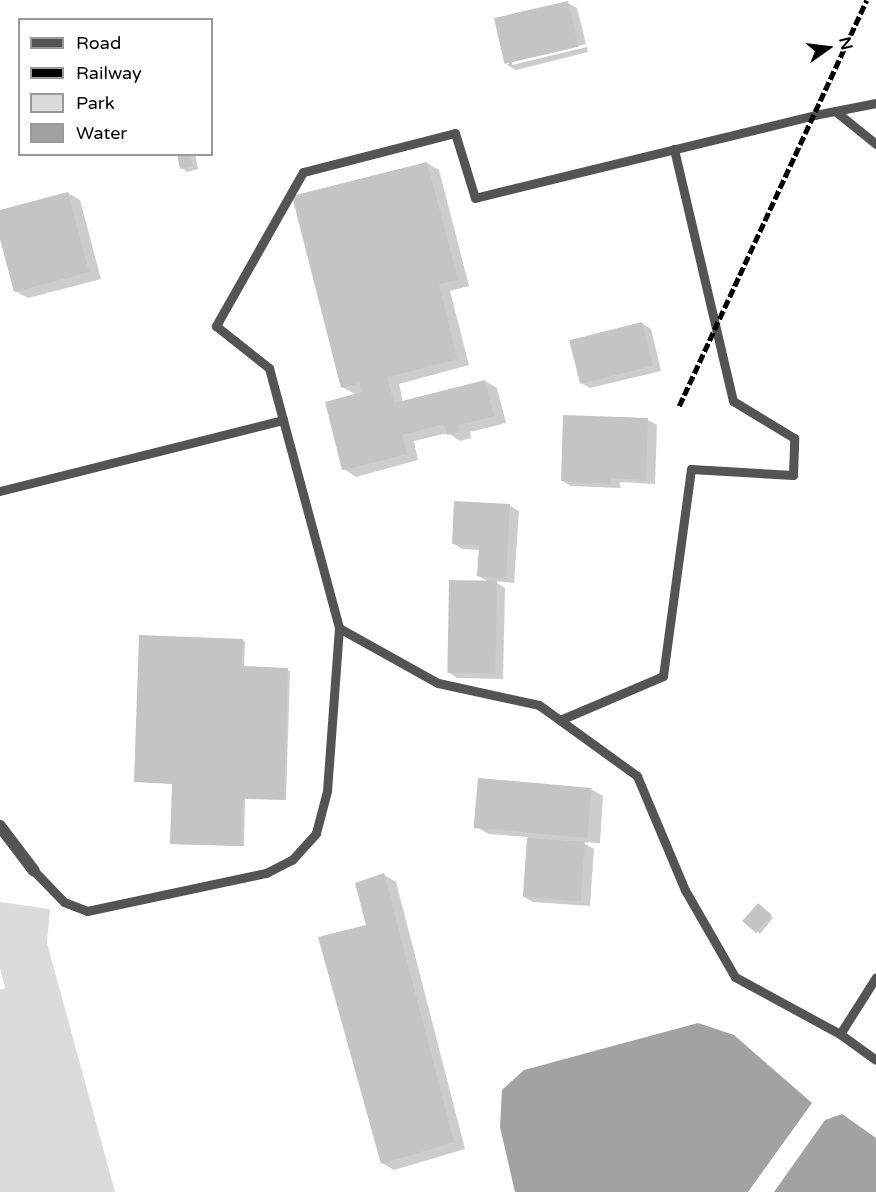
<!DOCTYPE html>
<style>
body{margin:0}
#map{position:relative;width:876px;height:1192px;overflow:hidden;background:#fff;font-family:"Varela Round",sans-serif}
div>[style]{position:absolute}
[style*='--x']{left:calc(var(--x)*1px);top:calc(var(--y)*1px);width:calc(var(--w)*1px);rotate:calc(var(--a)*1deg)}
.green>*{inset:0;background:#dbdbdb}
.water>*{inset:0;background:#a2a2a2}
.shadow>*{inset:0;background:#0003}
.building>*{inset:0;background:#c4c4c4;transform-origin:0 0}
.service>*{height:9px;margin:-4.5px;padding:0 4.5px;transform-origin:4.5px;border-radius:4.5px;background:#545454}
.minor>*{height:12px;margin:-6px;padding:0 6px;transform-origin:6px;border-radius:6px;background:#545454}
.rail>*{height:4.5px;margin-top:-2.25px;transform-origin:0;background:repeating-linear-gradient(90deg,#000 0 9px,transparent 0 12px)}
span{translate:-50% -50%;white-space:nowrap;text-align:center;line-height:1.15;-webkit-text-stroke:6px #fff;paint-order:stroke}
.legend{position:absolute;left:18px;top:18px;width:195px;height:138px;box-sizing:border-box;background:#fff;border:2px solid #999;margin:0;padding:8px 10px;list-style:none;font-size:18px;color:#000}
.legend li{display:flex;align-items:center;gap:12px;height:30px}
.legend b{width:30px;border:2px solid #999}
.north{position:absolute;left:798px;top:18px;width:60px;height:60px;-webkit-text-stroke:4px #fff;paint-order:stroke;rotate:76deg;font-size:16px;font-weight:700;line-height:24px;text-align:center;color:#000}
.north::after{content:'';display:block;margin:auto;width:21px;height:27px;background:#000;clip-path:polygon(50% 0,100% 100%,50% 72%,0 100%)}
</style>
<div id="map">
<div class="green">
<i style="clip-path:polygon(0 902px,50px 909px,47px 943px,115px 1192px,0 1192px,0 990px,5px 988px,0 968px)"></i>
</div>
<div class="water">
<i style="clip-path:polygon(698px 1023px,734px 1035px,812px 1103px,748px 1192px,515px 1192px,500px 1127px,502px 1090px,524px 1070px)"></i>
<i style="clip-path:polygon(842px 1114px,876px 1138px,876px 1192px,774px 1192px,825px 1120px)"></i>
</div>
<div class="shadow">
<i style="clip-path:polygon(568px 3px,577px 8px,586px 44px,512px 62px,512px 65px,587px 47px,588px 52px,516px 70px,507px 65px)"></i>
<i style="clip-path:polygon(178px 154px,195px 154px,198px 169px,187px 172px,182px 168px)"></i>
<i style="clip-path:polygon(427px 163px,439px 170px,469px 286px,450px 291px,469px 365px,399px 384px,403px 402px,485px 381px,497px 388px,506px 423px,470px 432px,471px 438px,460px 441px,448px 433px,414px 441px,418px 460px,356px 477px,344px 469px,357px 395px,342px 387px)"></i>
<i style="clip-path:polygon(68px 193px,80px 200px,101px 279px,28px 298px,15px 291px,0 233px,0 211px)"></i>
<i style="clip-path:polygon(642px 323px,651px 329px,661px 371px,590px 388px,581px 383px)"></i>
<i style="clip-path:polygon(648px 420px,657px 425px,655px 484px,620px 482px,620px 488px,571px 486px,562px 481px)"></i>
<i style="clip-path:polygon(456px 502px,510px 506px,519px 511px,514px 583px,494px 581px,505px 588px,503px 679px,457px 678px,448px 672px,491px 583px,478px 576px,480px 550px,462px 549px,453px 543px)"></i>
<i style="clip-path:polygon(243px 640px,245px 642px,244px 668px,290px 671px,286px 800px,245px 799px,244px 846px,174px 844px,174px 784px,136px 781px)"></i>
<i style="clip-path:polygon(591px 789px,603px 796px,600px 843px,581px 842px,594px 849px,590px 906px,533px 902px,524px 897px,528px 837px,489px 834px,476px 827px)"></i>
<i style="clip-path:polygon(384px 875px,396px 882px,465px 1149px,394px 1170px,382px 1163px,367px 926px)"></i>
<i style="clip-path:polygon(761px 906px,773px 918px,760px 934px,744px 921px)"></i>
</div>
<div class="building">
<i style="left:568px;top:1px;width:47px;height:76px;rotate:77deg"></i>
<i style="clip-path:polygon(177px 154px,190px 154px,193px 166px,180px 169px)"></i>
<i style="clip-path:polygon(427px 162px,458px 280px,439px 284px,457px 359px,387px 377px,394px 403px,485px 380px,494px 416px,458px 425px,460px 431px,447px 435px,444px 424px,402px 435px,407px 454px,342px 470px,325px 402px,362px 392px,360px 383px,341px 388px,292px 196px)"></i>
<i style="clip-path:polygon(68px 192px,89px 272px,14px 292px,0 239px,0 210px)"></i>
<i style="left:642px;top:322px;width:45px;height:75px;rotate:76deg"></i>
<i style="clip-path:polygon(563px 415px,648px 418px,646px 480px,611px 478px,611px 484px,561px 481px)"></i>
<i style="clip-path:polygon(454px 501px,510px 504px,506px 579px,477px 576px,479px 546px,452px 544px)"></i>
<i style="left:449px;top:580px;width:48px;height:93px;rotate:1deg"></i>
<i style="clip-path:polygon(139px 635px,243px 639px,242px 666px,288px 668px,284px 800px,243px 798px,242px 846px,170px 844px,172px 784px,134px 782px)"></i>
<i style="left:478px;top:778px;width:114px;height:50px;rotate:5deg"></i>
<i style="left:527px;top:838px;width:58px;height:59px;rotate:4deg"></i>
<i style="clip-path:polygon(384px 873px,454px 1142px,381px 1164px,318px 937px,366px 925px,355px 883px)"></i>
<i style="left:758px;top:903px;width:18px;height:24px;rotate:41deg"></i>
</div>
<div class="service">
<i style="--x:876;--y:103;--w:62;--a:168.9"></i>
<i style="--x:815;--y:115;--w:350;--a:166.3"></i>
<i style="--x:475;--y:198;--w:68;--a:-107.1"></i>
<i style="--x:455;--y:133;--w:157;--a:165.6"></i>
<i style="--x:303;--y:172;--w:177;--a:119.5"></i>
<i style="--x:216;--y:326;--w:68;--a:38.4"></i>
<i style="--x:269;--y:368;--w:269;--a:74.9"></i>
<i style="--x:339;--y:628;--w:113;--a:29.1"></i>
<i style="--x:438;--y:683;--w:103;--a:12.3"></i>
<i style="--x:539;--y:705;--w:121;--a:35.9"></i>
<i style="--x:637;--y:776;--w:124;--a:67.2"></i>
<i style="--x:685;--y:890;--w:100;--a:60.1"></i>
<i style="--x:735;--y:977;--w:119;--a:28.5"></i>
<i style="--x:840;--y:1034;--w:44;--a:35.8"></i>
<i style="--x:835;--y:111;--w:53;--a:38.8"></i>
<i style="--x:0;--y:491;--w:292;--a:-14.1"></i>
<i style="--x:560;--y:720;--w:112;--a:-23.1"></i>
<i style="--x:663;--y:676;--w:209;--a:-82.3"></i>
<i style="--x:691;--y:469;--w:102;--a:3.4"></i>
<i style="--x:793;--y:475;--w:37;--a:-88"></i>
<i style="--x:794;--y:438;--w:71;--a:-148.8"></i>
<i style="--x:733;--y:401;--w:259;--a:-103.2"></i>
<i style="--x:34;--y:871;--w:43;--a:45.9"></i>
<i style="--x:64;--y:902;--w:25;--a:21"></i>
<i style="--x:87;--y:911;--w:183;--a:-12"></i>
<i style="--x:266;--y:873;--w:29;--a:-27"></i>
<i style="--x:292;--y:860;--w:36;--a:-48"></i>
<i style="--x:316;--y:833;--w:43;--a:-75.3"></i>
<i style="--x:327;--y:791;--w:163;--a:-85.8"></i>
<i style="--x:840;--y:1034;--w:67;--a:-57.7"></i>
</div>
<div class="minor">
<i style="--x:0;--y:826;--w:56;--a:52.9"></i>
</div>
<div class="rail">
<i style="--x:679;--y:406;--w:447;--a:-65.2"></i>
</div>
<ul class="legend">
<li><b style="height:8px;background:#545454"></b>Road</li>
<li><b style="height:8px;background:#000"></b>Railway</li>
<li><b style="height:16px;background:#dbdbdb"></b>Park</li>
<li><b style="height:16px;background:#a2a2a2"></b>Water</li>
</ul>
<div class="north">N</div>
</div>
